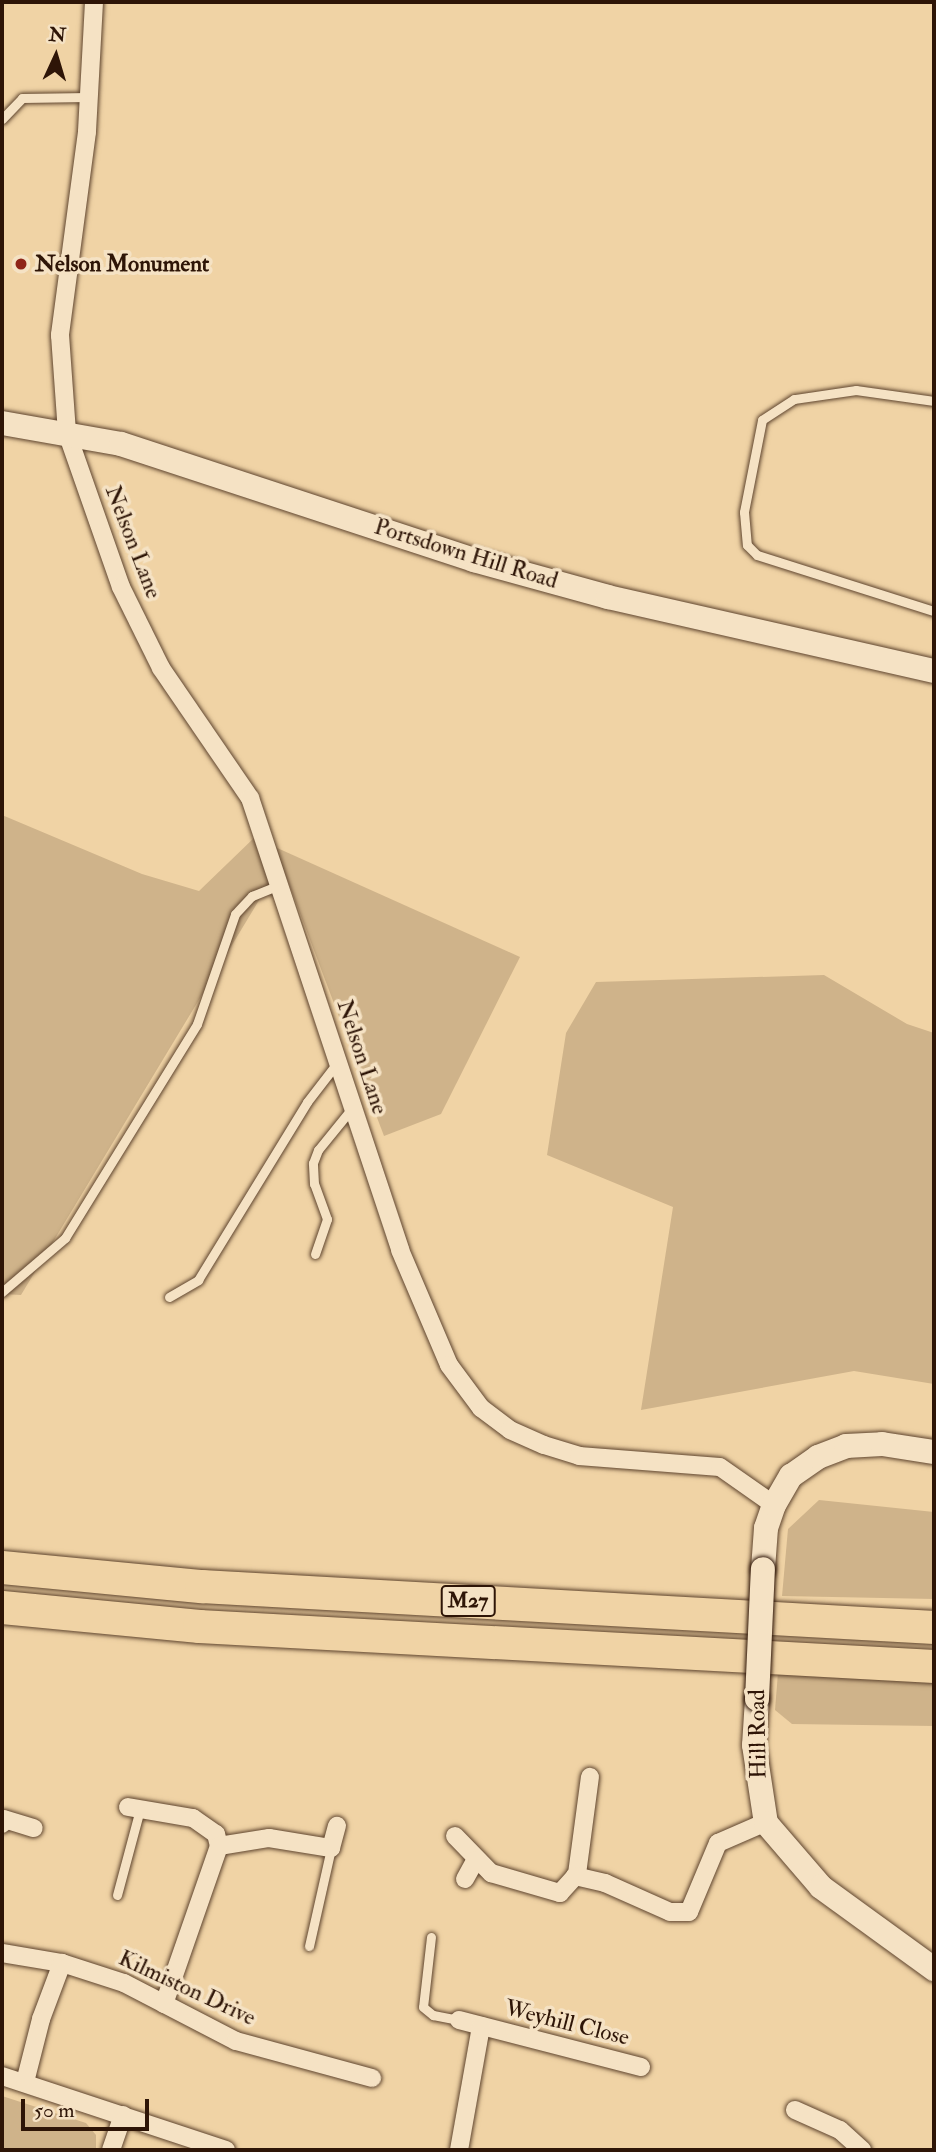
<!DOCTYPE html>
<style>
body{margin:0}
#map{position:relative;width:936px;height:2152px;overflow:hidden;background:#f0d3a5;font-family:"IM FELL Double Pica",serif}
div>[style]{position:absolute}
[style*='--x']{left:calc(var(--x)*1px);top:calc(var(--y)*1px);width:calc(var(--w)*1px);rotate:calc(var(--a)*1deg)}
.green>*{inset:0;background:#cfb38a}
.roads{filter:drop-shadow(0 0 2px #5e442e) drop-shadow(0 0 2px #5e442e)}
.lane>*{height:9px;margin:-4.5px;padding:0 4.5px;transform-origin:4.5px;border-radius:4.5px;background:#f5e2c4}
.street>*{height:18px;margin:-9px;padding:0 9px;transform-origin:9px;border-radius:9px;background:#f5e2c4}
.secondary>*{height:24px;margin:-12px;padding:0 12px;transform-origin:12px;border-radius:12px;background:#f5e2c4}
.highway>*{height:33px;margin:-16.5px;padding:0 16.5px;transform-origin:16.5px;border-radius:16.5px;background:#f0d3a5}
.bridges{filter:drop-shadow(0 0 2px #2e1507) drop-shadow(0 0 2px #2e1507)}
.secondary-bridge>*{height:24px;margin:-12px;padding:0 12px;transform-origin:12px;border-radius:12px;background:#f5e2c4}
.dots>*{width:19px;height:19px;translate:-50% -50%;box-sizing:border-box;border:4px solid #f5e2c4;border-radius:50%}
span{translate:-50% -50%;white-space:nowrap;text-align:center;line-height:1.15;-webkit-text-stroke:7px #f5e2c4;paint-order:stroke}
.shield-label span{padding:2px 5px;background:#f5e2c4;border:2px solid;border-radius:5px;-webkit-text-stroke-width:0}
.shield-label{font-size:21px;color:#2e1507;font-weight:700}
.poi-label{font-size:23px;color:#2e1507;font-weight:700}
.left{translate:0 -50%;text-align:left}
.street-label{font-size:23px;color:#2e1507}
.frame{position:absolute;inset:0;border:4px solid #2e1507;pointer-events:none}
.north{position:absolute;left:21px;top:21px;width:70px;height:70px;-webkit-text-stroke:5px #f5e2c4;paint-order:stroke;rotate:4deg;font-size:19px;font-weight:700;line-height:28px;text-align:center;color:#2e1507}
.north::after{content:'';display:block;margin:auto;width:24px;height:32px;background:#2e1507;clip-path:polygon(50% 0,100% 100%,50% 72%,0 100%)}
.scale{position:absolute;left:21px;top:2099px;width:128px;height:32px;box-sizing:border-box;border:4px solid #2e1507;border-top:0;padding-left:9px;font-size:21px;line-height:24px;white-space:nowrap;color:#2e1507;-webkit-text-stroke:5px #f5e2c4;paint-order:stroke}
</style>
<div id="map">
<div class="green">
<i style="clip-path:polygon(2px 815px,142px 874px,199px 891px,256px 836px,270px 882px,21px 1295px,2px 1294px)"></i>
<i style="clip-path:polygon(275px 847px,520px 957px,441px 1114px,384px 1136px)"></i>
<i style="clip-path:polygon(824px 975px,907px 1024px,934px 1033px,934px 1384px,854px 1371px,641px 1410px,673px 1207px,547px 1155px,566px 1033px,596px 982px)"></i>
<i style="clip-path:polygon(819px 1500px,934px 1512px,934px 1599px,782px 1596px,788px 1529px)"></i>
<i style="clip-path:polygon(778px 1673px,934px 1682px,934px 1726px,792px 1724px,775px 1710px)"></i>
<i style="clip-path:polygon(2px 2096px,86px 2123px,96px 2135px,96px 2150px,2px 2150px)"></i>
</div>
<div class="roads">
<div class="lane">
<i style="--x:2;--y:119;--w:29;--a:-46"></i>
<i style="--x:22;--y:98;--w:66;--a:-0.9"></i>
<i style="--x:934;--y:401;--w:79;--a:-172"></i>
<i style="--x:856;--y:390;--w:63;--a:171.7"></i>
<i style="--x:794;--y:399;--w:38;--a:147"></i>
<i style="--x:762;--y:420;--w:94;--a:101.1"></i>
<i style="--x:744;--y:512;--w:33;--a:85"></i>
<i style="--x:747;--y:545;--w:14;--a:45"></i>
<i style="--x:757;--y:555;--w:186;--a:17.6"></i>
<i style="--x:315;--y:1254;--w:37;--a:-71"></i>
<i style="--x:327;--y:1219;--w:37;--a:-110"></i>
<i style="--x:314;--y:1184;--w:21;--a:-93"></i>
<i style="--x:313;--y:1163;--w:14;--a:-69"></i>
<i style="--x:318;--y:1150;--w:55;--a:-50.9"></i>
<i style="--x:2;--y:1292;--w:83;--a:-40.6"></i>
<i style="--x:65;--y:1238;--w:251;--a:-58.3"></i>
<i style="--x:197;--y:1024;--w:116;--a:-70.9"></i>
<i style="--x:235;--y:914;--w:25;--a:-47"></i>
<i style="--x:252;--y:896;--w:29;--a:-22"></i>
<i style="--x:169;--y:1297;--w:34;--a:-30"></i>
<i style="--x:198;--y:1280;--w:209;--a:-58.5"></i>
<i style="--x:307;--y:1102;--w:49;--a:-52.4"></i>
<i style="--x:117;--y:1895;--w:89;--a:-75"></i>
<i style="--x:431;--y:1937;--w:70;--a:96.5"></i>
<i style="--x:423;--y:2007;--w:13;--a:39"></i>
<i style="--x:433;--y:2015;--w:26;--a:11"></i>
<i style="--x:309;--y:1946;--w:100;--a:-77.3"></i>
</div>
<div class="street">
<i style="--x:94;--y:2;--w:130;--a:93.1"></i>
<i style="--x:87;--y:132;--w:205;--a:97.6"></i>
<i style="--x:60;--y:335;--w:98;--a:85.9"></i>
<i style="--x:67;--y:433;--w:163;--a:70.7"></i>
<i style="--x:121;--y:587;--w:90;--a:63.7"></i>
<i style="--x:161;--y:668;--w:158;--a:55.6"></i>
<i style="--x:250;--y:798;--w:476;--a:71.6"></i>
<i style="--x:400;--y:1250;--w:125;--a:66.9"></i>
<i style="--x:449;--y:1365;--w:54;--a:53.3"></i>
<i style="--x:481;--y:1408;--w:36;--a:37"></i>
<i style="--x:510;--y:1430;--w:37;--a:24"></i>
<i style="--x:544;--y:1445;--w:37;--a:17"></i>
<i style="--x:579;--y:1456;--w:141;--a:4.5"></i>
<i style="--x:720;--y:1467;--w:66;--a:35.1"></i>
<i style="--x:128;--y:1807;--w:66;--a:9.6"></i>
<i style="--x:193;--y:1818;--w:28;--a:35"></i>
<i style="--x:216;--y:1834;--w:12;--a:76"></i>
<i style="--x:2;--y:1824;--w:5;--a:-68"></i>
<i style="--x:4;--y:1819;--w:31;--a:17"></i>
<i style="--x:455;--y:1836;--w:52;--a:45.8"></i>
<i style="--x:491;--y:1873;--w:72;--a:16.2"></i>
<i style="--x:560;--y:1893;--w:25;--a:-48"></i>
<i style="--x:577;--y:1874;--w:98;--a:-82.4"></i>
<i style="--x:575;--y:1876;--w:31;--a:13"></i>
<i style="--x:605;--y:1883;--w:71;--a:24"></i>
<i style="--x:670;--y:1912;--w:19;--a:0"></i>
<i style="--x:689;--y:1912;--w:75;--a:-67.2"></i>
<i style="--x:718;--y:1843;--w:52;--a:-23.6"></i>
<i style="--x:465;--y:1879;--w:21;--a:-61"></i>
<i style="--x:2;--y:1953;--w:61;--a:9.5"></i>
<i style="--x:62;--y:1963;--w:65;--a:17.9"></i>
<i style="--x:124;--y:1983;--w:126;--a:27.4"></i>
<i style="--x:236;--y:2041;--w:141;--a:15.2"></i>
<i style="--x:164;--y:2004;--w:167;--a:-70.8"></i>
<i style="--x:219;--y:1846;--w:51;--a:-9.1"></i>
<i style="--x:269;--y:1838;--w:63;--a:9.2"></i>
<i style="--x:331;--y:1848;--w:23;--a:-75"></i>
<i style="--x:459;--y:2020;--w:188;--a:14.5"></i>
<i style="--x:2;--y:2076;--w:236;--a:18.3"></i>
<i style="--x:25;--y:2082;--w:65;--a:-75.7"></i>
<i style="--x:41;--y:2019;--w:60;--a:-69.4"></i>
<i style="--x:795;--y:2110;--w:49;--a:24"></i>
<i style="--x:840;--y:2130;--w:30;--a:42"></i>
<i style="--x:111;--y:2150;--w:37;--a:-71"></i>
<i style="--x:459;--y:2150;--w:126;--a:-79.9"></i>
</div>
<div class="secondary">
<i style="--x:2;--y:423;--w:121;--a:10"></i>
<i style="--x:121;--y:444;--w:372;--a:18.2"></i>
<i style="--x:474;--y:560;--w:139;--a:15.4"></i>
<i style="--x:608;--y:597;--w:334;--a:12.8"></i>
<i style="--x:763;--y:1569;--w:41;--a:-85.8"></i>
<i style="--x:766;--y:1528;--w:24;--a:-71"></i>
<i style="--x:774;--y:1505;--w:34;--a:-60"></i>
<i style="--x:791;--y:1476;--w:33;--a:-35"></i>
<i style="--x:818;--y:1457;--w:30;--a:-21"></i>
<i style="--x:846;--y:1446;--w:36;--a:-3"></i>
<i style="--x:882;--y:1444;--w:53;--a:8.7"></i>
<i style="--x:757;--y:1699;--w:46;--a:93.7"></i>
<i style="--x:754;--y:1745;--w:79;--a:81.3"></i>
<i style="--x:766;--y:1823;--w:84;--a:49.3"></i>
<i style="--x:821;--y:1887;--w:140;--a:36"></i>
</div>
<div class="highway">
<i style="--x:2;--y:1567;--w:200;--a:5.5"></i>
<i style="--x:201;--y:1586;--w:734;--a:3.2"></i>
<i style="--x:2;--y:1607;--w:198;--a:5.5"></i>
<i style="--x:199;--y:1626;--w:736;--a:3.12"></i>
</div>
</div>
<div class="bridges">
<div class="secondary-bridge">
<i style="--x:757;--y:1699;--w:130;--a:-87.4"></i>
</div>
</div>
<div class="dots">
<i style="left:21px;top:264px;background:#8f2418"></i>
</div>
<div class="shield-label">
<span style="left:468px;top:1601px">M27</span>
</div>
<div class="poi-label">
<span class="left" style="left:35px;top:264px">Nelson Monument</span>
</div>
<div class="street-label">
<span style="left:133px;top:542px;rotate:69deg">Nelson Lane</span>
<span style="left:466px;top:554px;rotate:17deg">Portsdown Hill Road</span>
<span style="left:362px;top:1057px;rotate:72deg">Nelson Lane</span>
<span style="left:758px;top:1734px;rotate:-91deg">Hill Road</span>
<span style="left:187px;top:1988px;rotate:25deg">Kilmiston Drive</span>
<span style="left:567px;top:2023px;rotate:14deg">Weyhill Close</span>
</div>
<div class="frame"></div>
<div class="north">N</div>
<div class="scale">50 m</div>
</div>
